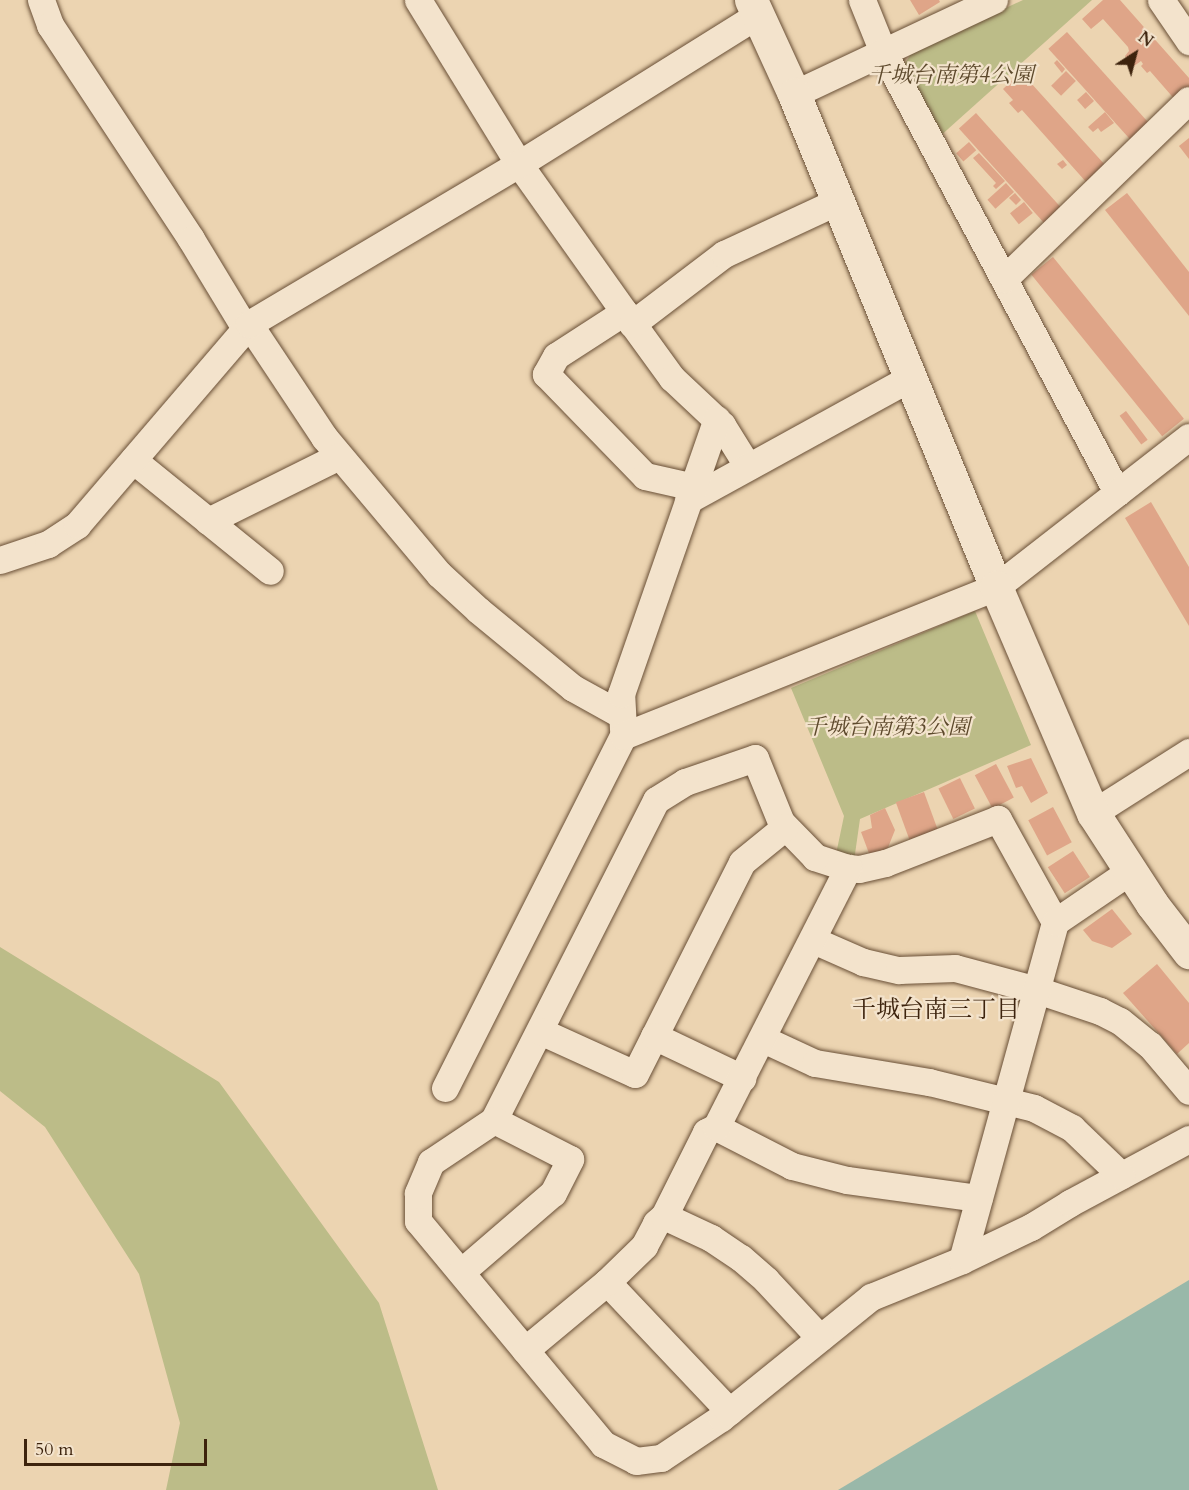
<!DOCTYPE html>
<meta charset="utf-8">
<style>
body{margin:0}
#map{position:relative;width:1189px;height:1490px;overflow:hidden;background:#ecd4b1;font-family:Cardo,"Noto Serif JP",serif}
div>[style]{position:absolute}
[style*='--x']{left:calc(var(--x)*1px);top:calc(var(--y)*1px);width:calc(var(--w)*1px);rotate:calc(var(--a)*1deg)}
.green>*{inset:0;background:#bcbc88}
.water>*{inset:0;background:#99b8a9}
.building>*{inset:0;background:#dfa588;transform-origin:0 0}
.roads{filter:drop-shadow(0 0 2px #694f36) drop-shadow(0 0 2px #694f36)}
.street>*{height:27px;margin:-13.5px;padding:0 13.5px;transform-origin:13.5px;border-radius:13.5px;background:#f3e3cc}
.secondary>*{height:33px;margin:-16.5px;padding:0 16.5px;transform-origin:16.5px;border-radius:16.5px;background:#f3e3cc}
span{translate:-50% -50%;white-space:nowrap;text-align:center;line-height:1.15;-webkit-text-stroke:4.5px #f3e3cc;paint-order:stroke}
.park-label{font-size:22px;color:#5d492c;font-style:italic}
.neighbourhood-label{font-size:24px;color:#3d230d}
.north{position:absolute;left:1105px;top:24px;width:60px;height:60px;-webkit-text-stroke:4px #f3e3cc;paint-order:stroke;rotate:36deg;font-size:16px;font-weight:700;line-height:24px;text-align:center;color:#3d230d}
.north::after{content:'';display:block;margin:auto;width:21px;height:27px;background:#3d230d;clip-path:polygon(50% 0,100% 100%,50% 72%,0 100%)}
.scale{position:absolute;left:24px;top:1439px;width:183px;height:27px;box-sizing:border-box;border:3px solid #3d230d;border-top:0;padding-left:8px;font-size:18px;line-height:21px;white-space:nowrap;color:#3d230d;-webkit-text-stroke:4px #f3e3cc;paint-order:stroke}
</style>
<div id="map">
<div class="green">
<i style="clip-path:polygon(1023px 0,1092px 0,938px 138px,902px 68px,912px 52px)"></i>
<i style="clip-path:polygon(975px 611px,1031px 745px,860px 819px,854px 861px,835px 859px,844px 816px,791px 688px)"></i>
<i style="clip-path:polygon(0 947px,219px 1082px,379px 1303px,438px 1490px,166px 1490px,180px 1423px,139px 1274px,45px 1127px,0 1091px)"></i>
</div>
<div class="water">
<i style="clip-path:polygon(1189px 1280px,1189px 1490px,838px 1490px)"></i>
</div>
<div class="building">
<i style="clip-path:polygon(910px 0,939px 0,940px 2px,919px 15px)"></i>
<i style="clip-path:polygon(1103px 0,1120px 0,1189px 78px,1189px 92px,1177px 102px,1150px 71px,1147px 73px,1141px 66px,1143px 64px,1141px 61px,1134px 66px,1125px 56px,1129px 51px,1128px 47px,1103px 19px,1091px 29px,1082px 19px)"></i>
<i style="left:1067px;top:32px;width:126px;height:25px;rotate:48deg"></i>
<i style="clip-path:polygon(1057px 60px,1065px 69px,1062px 73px,1054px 63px)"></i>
<i style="left:1066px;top:71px;width:14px;height:21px;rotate:45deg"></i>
<i style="clip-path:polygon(1021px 72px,1106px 166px,1087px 183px,1022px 110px,1018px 113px,1009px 103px,1013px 100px,1003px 89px)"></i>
<i style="left:1086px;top:92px;width:12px;height:12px;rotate:48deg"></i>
<i style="clip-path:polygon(1105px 112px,1114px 123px,1101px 132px,1098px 128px,1093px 132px,1088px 127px)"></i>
<i style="left:976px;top:113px;width:127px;height:23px;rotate:48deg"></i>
<i style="clip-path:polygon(1189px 138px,1189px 159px,1179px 146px)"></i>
<i style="left:969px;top:142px;width:11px;height:17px;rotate:49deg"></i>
<i style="clip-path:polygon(979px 153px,1005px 181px,996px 189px,993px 186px,996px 183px,973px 158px)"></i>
<i style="clip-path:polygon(1063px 160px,1067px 165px,1062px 169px,1057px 164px)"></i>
<i style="left:1006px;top:183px;width:12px;height:25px;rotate:48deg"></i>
<i style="clip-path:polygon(1015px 193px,1021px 200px,1016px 205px,1009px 198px)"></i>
<i style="clip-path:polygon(1127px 193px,1189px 272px,1189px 316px,1105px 210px)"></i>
<i style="left:1024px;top:202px;width:14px;height:18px;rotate:51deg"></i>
<i style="left:1053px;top:257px;width:208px;height:28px;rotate:51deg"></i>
<i style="left:1126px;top:411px;width:36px;height:8px;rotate:53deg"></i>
<i style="clip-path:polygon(1151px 502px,1189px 567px,1189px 626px,1125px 518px)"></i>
<i style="clip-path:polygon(1031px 758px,1048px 793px,1031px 803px,1022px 786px,1016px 788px,1007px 766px)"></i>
<i style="left:996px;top:764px;width:38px;height:24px;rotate:62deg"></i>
<i style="left:960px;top:778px;width:34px;height:24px;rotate:64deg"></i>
<i style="left:924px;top:792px;width:40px;height:30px;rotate:70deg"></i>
<i style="left:1053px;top:807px;width:40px;height:28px;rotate:62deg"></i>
<i style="clip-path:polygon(885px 808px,895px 830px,887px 850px,870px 856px,861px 832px,872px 828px,870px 815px)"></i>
<i style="left:1073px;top:851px;width:31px;height:30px;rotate:57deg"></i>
<i style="clip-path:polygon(1112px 909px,1132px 934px,1112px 948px,1092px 941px,1083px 930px)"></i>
<i style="clip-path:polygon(1157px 964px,1189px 1003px,1189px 1043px,1177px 1054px,1123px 993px)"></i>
</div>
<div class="roads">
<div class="street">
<i style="--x:41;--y:0;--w:27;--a:70"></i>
<i style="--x:50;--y:25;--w:256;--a:56.6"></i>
<i style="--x:191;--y:239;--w:104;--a:58.8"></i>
<i style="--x:418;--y:0;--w:193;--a:58.4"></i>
<i style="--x:519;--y:164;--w:181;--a:54.6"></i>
<i style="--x:624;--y:312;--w:82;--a:54"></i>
<i style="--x:672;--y:378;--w:69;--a:43.2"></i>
<i style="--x:722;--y:425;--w:49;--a:58.2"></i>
<i style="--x:862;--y:0;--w:56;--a:68"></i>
<i style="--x:883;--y:52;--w:499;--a:62"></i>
<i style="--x:1161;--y:0;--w:50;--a:55.7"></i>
<i style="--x:794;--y:94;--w:221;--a:-25.2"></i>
<i style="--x:1004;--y:279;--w:257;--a:-44.1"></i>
<i style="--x:624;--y:312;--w:81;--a:147.1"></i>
<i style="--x:556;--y:356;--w:21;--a:119"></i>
<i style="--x:546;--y:374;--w:142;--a:45.9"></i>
<i style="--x:645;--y:476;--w:50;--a:12.7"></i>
<i style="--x:249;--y:324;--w:136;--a:56.4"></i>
<i style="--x:324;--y:437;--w:179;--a:50"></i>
<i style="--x:439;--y:574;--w:53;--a:42.7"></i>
<i style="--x:478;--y:610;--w:123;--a:39.4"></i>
<i style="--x:573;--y:688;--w:56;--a:28.9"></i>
<i style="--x:632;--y:324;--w:116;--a:-37.3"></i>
<i style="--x:724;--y:254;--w:126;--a:-24.9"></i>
<i style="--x:133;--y:460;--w:176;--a:39"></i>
<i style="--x:688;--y:500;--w:253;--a:-28.8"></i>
<i style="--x:208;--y:521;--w:146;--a:-26.4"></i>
<i style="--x:0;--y:560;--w:51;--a:-18.4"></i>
<i style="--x:48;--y:544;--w:35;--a:-33"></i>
<i style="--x:77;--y:525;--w:265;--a:-49.4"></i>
<i style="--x:249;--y:324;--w:314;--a:-30.7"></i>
<i style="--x:519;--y:164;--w:281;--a:-32"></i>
<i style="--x:623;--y:729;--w:35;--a:-93"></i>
<i style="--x:621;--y:694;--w:291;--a:-70.8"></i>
<i style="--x:1093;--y:813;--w:114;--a:-32.4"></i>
<i style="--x:1055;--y:922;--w:118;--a:-119"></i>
<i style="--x:998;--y:819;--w:121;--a:158.7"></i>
<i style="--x:885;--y:863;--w:27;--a:167"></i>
<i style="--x:859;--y:869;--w:11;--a:-175"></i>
<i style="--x:848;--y:868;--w:35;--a:-162"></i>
<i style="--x:815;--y:857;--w:49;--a:-134.2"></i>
<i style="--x:781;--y:822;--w:69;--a:-112.1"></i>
<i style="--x:755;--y:758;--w:74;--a:161.1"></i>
<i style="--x:685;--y:782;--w:34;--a:148"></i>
<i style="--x:656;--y:800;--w:359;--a:116.9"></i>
<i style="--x:494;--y:1120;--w:76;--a:146.3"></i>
<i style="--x:431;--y:1162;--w:34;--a:113"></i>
<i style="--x:418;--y:1193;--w:28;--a:90"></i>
<i style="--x:418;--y:1221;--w:290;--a:50.3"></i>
<i style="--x:603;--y:1444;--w:37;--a:27"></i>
<i style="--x:636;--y:1461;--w:25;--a:-7"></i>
<i style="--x:661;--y:1458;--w:72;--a:-33.7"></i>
<i style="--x:721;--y:1418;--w:193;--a:-38.9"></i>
<i style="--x:871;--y:1297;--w:98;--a:-22.1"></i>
<i style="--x:962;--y:1260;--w:76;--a:-25.6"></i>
<i style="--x:1031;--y:1227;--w:46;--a:-31.6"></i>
<i style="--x:1070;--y:1203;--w:135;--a:-28.3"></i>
<i style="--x:813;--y:940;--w:55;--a:23.7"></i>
<i style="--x:863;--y:962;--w:37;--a:13"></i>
<i style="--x:899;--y:970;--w:56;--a:-2"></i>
<i style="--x:955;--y:968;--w:85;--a:15"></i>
<i style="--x:1037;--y:990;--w:66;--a:18.4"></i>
<i style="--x:1100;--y:1011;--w:22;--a:27"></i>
<i style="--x:1120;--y:1021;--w:38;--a:39"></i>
<i style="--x:1150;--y:1045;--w:60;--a:49.7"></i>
<i style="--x:540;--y:1031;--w:104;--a:24.4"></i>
<i style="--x:635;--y:1074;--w:237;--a:-63.2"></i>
<i style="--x:742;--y:862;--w:55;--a:-39.1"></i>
<i style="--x:654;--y:1036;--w:98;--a:25.5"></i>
<i style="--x:763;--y:1039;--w:57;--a:24.8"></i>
<i style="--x:815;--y:1063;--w:116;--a:9.5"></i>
<i style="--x:929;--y:1082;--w:108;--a:13.9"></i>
<i style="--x:1034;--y:1108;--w:43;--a:27.8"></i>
<i style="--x:1072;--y:1128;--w:68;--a:43.8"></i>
<i style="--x:445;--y:1088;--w:394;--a:-63.2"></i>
<i style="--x:623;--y:736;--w:402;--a:-21.8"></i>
<i style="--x:996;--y:587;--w:244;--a:-37.9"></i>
<i style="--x:716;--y:1127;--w:85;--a:27.2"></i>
<i style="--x:792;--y:1166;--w:57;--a:14.3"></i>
<i style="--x:847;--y:1180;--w:133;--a:7.8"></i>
<i style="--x:664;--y:1216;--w:52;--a:25.1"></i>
<i style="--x:711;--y:1238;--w:36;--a:34"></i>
<i style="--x:741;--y:1258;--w:33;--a:41"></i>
<i style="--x:766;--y:1280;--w:79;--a:47"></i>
<i style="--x:962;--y:1260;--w:351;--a:-74.6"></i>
<i style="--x:1055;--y:922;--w:91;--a:-34.2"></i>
<i style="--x:461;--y:1272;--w:121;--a:-40.7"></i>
<i style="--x:553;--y:1193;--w:38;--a:-63"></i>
<i style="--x:570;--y:1159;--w:85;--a:-152.8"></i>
<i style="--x:607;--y:1282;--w:178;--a:46.6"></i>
<i style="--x:525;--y:1350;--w:107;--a:-39.7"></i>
<i style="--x:607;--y:1282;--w:52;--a:-44.2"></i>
<i style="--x:644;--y:1246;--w:26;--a:-62"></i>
<i style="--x:656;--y:1223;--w:11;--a:-41"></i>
<i style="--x:664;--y:1216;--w:94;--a:-63.4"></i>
<i style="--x:706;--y:1132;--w:11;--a:-27"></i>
<i style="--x:716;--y:1127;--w:291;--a:-63"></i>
</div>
<div class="secondary">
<i style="--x:751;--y:0;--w:103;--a:65.4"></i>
<i style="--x:794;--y:94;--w:533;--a:67.72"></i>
<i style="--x:996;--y:587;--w:246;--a:66.8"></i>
<i style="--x:1093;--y:813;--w:108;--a:57"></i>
<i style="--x:1152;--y:904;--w:61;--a:52.4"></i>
</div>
</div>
<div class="park-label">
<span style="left:951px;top:76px">千城台南第4公園</span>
<span style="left:887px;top:728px">千城台南第3公園</span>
</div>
<div class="neighbourhood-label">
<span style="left:936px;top:1010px">千城台南三丁目</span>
</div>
<div class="north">N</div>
<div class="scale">50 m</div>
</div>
